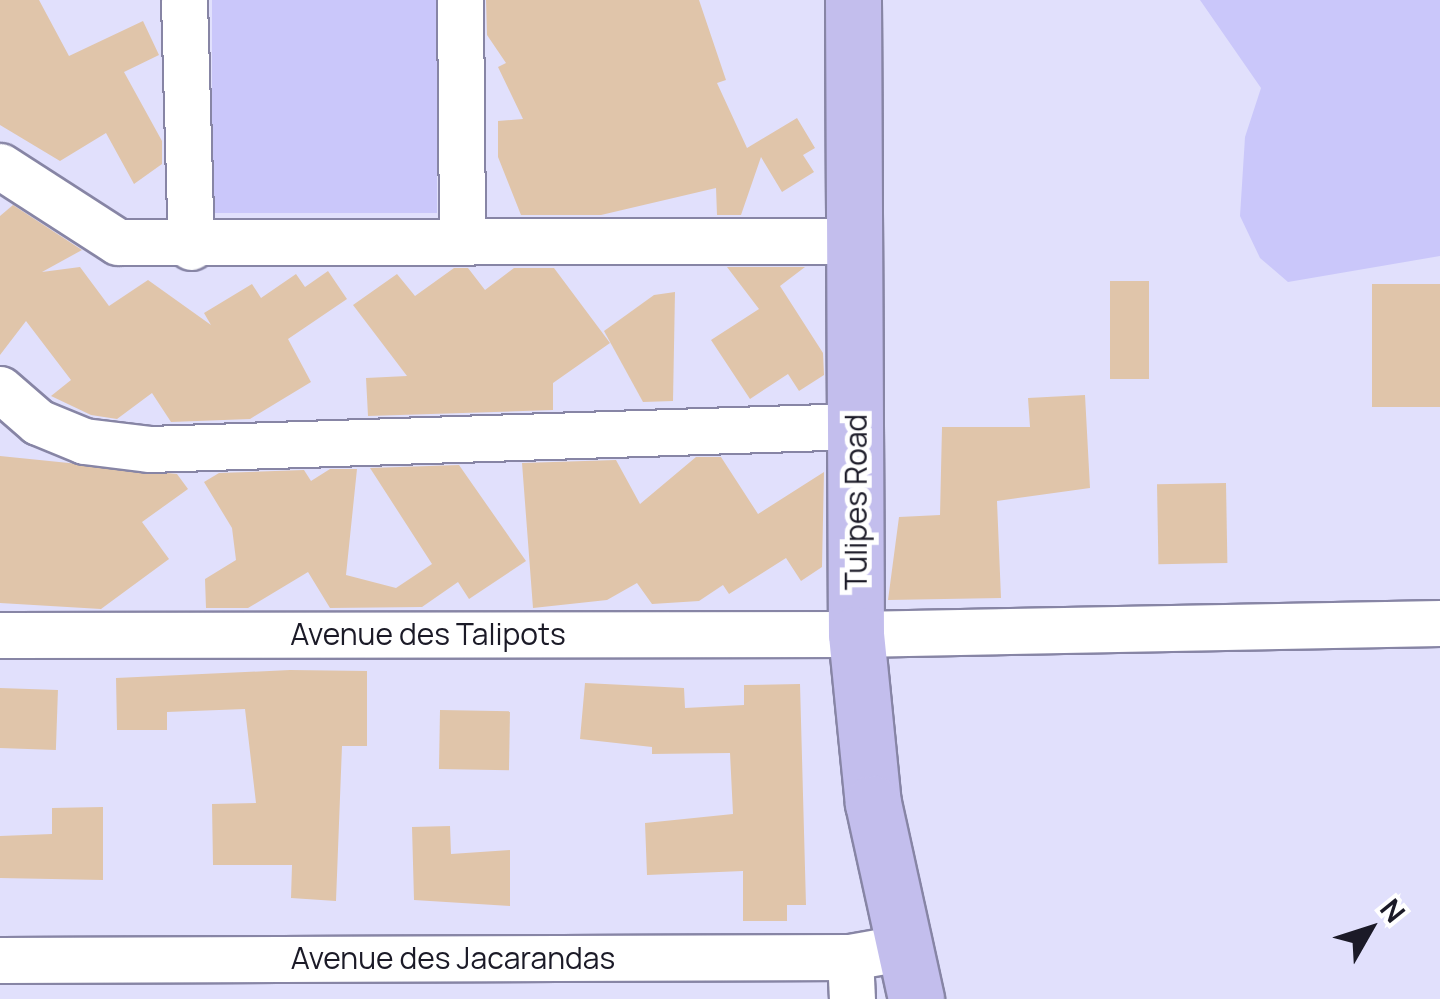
<!DOCTYPE html>
<style>
body{margin:0}
#map{position:relative;width:1440px;height:999px;overflow:hidden;background:#e1e0fc;font-family:Manrope,sans-serif}
div>[style]{position:absolute}
.green>*{inset:0;background:#cac7fa;transform-origin:0 0}
.building>*{inset:0;background:#e0c5aa;transform-origin:0 0}
.roads{filter:drop-shadow(2px 0 #8785a5) drop-shadow(-2px 0 #8785a5) drop-shadow(0 2px #8785a5) drop-shadow(0 -2px #8785a5)}
.minor>*{height:45px;margin:-22.5px;padding:0 22.5px;transform-origin:22.5px;border-radius:22.5px;background:#fff}
.major>*{height:55px;margin:-27.5px;padding:0 27.5px;transform-origin:27.5px;border-radius:27.5px;background:#c3beed}
span{translate:-50% -50%;white-space:nowrap;text-align:center;line-height:1.15;-webkit-text-stroke:10px #fff;paint-order:stroke}
.street-label{font-size:30px;color:#1b1a27}
.north{position:absolute;left:1320px;top:879px;width:100px;height:100px;-webkit-text-stroke:8px #fff;paint-order:stroke;rotate:51deg;font-size:28px;font-weight:700;line-height:40px;text-align:center;color:#1b1a27}
.north::after{content:'';display:block;margin:auto;width:35px;height:45px;background:#1b1a27;clip-path:polygon(50% 0,100% 100%,50% 72%,0 100%)}
</style>
<div id="map">
<div class="green">
<i style="left:212px;top:0;width:225px;height:213px"></i>
<i style="clip-path:polygon(1200px 0,1440px 0,1440px 256px,1288px 282px,1260px 258px,1240px 216px,1245px 137px,1261px 88px)"></i>
</div>
<div class="building">
<i style="clip-path:polygon(0 0,39px 0,69px 56px,143px 21px,159px 55px,124px 72px,162px 141px,162px 164px,134px 184px,106px 133px,60px 161px,0 125px)"></i>
<i style="clip-path:polygon(486px 0,699px 0,726px 80px,717px 83px,747px 148px,797px 118px,815px 148px,803px 155px,814px 172px,782px 192px,761px 157px,741px 215px,717px 215px,716px 188px,601px 215px,521px 215px,498px 157px,498px 121px,523px 119px,498px 67px,506px 63px,487px 35px)"></i>
<i style="clip-path:polygon(13px 205px,82px 250px,42px 272px,80px 267px,109px 306px,148px 280px,211px 325px,204px 313px,252px 284px,261px 298px,296px 274px,305px 287px,328px 271px,347px 299px,288px 339px,311px 382px,250px 419px,171px 422px,152px 393px,117px 419px,91px 415px,51px 396px,71px 380px,26px 321px,0 355px,0 216px)"></i>
<i style="clip-path:polygon(727px 267px,805px 267px,780px 286px,823px 353px,824px 375px,799px 391px,788px 374px,750px 399px,711px 340px,759px 309px)"></i>
<i style="clip-path:polygon(454px 268px,468px 268px,485px 290px,514px 268px,554px 268px,610px 343px,553px 383px,553px 410px,368px 416px,366px 378px,407px 376px,353px 305px,397px 274px,415px 296px)"></i>
<i style="left:1110px;top:281px;width:39px;height:98px"></i>
<i style="left:1440px;top:284px;width:123px;height:68px;rotate:90deg"></i>
<i style="clip-path:polygon(675px 292px,673px 401px,643px 402px,604px 331px,654px 295px)"></i>
<i style="clip-path:polygon(1085px 395px,1090px 488px,997px 501px,1001px 598px,888px 600px,899px 517px,940px 515px,942px 427px,1030px 427px,1028px 398px)"></i>
<i style="clip-path:polygon(0 456px,177px 474px,188px 489px,142px 522px,169px 559px,101px 609px,0 603px)"></i>
<i style="clip-path:polygon(696px 457px,721px 457px,758px 514px,824px 472px,822px 567px,801px 581px,786px 558px,729px 594px,723px 585px,699px 601px,652px 604px,637px 583px,607px 600px,533px 608px,522px 463px,616px 460px,640px 504px)"></i>
<i style="clip-path:polygon(459px 465px,526px 561px,469px 599px,458px 582px,422px 607px,330px 608px,308px 572px,248px 608px,206px 608px,205px 579px,236px 560px,232px 528px,204px 482px,219px 473px,304px 470px,311px 481px,330px 469px,357px 469px,346px 575px,396px 588px,432px 564px,370px 468px)"></i>
<i style="left:1226px;top:483px;width:80px;height:69px;rotate:89deg"></i>
<i style="clip-path:polygon(290px 670px,367px 671px,367px 746px,342px 746px,336px 901px,291px 898px,292px 865px,213px 865px,212px 804px,256px 803px,245px 709px,167px 712px,167px 730px,117px 730px,116px 678px)"></i>
<i style="clip-path:polygon(585px 683px,684px 688px,685px 708px,744px 705px,744px 685px,800px 684px,806px 905px,787px 905px,787px 921px,743px 921px,743px 871px,647px 875px,645px 823px,733px 814px,730px 753px,652px 754px,652px 747px,580px 739px)"></i>
<i style="left:0;top:688px;width:58px;height:60px;rotate:2deg"></i>
<i style="left:440px;top:710px;width:70px;height:59px;rotate:1deg"></i>
<i style="clip-path:polygon(103px 807px,103px 880px,0 878px,0 836px,52px 834px,52px 808px)"></i>
<i style="clip-path:polygon(450px 826px,451px 854px,510px 850px,510px 906px,414px 900px,412px 827px)"></i>
</div>
<div class="roads">
<div class="minor">
<i style="left:184px;top:0;width:247px;rotate:88.4deg"></i>
<i style="left:460px;top:0;width:241px;rotate:89.5deg"></i>
<i style="left:0;top:166px;width:140px;rotate:32.8deg"></i>
<i style="left:118px;top:242px;width:738px;rotate:-0.08deg"></i>
<i style="left:0;top:389px;width:50px;rotate:41deg"></i>
<i style="left:38px;top:422px;width:50px;rotate:22.4deg"></i>
<i style="left:84px;top:441px;width:65px;rotate:7deg"></i>
<i style="left:149px;top:449px;width:708px;rotate:-1.86deg"></i>
<i style="left:0;top:635px;width:856px;rotate:-0.07deg"></i>
<i style="left:856px;top:634px;width:584px;rotate:-1.08deg"></i>
<i style="left:850px;top:957px;width:42px;rotate:87.3deg"></i>
<i style="left:0;top:960px;width:850px;rotate:-0.2deg"></i>
<i style="left:850px;top:957px;width:57px;rotate:-10.1deg"></i>
</div>
<div class="major">
<i style="left:853px;top:0;width:634px;rotate:89.73deg"></i>
<i style="left:856px;top:634px;width:170px;rotate:84.3deg"></i>
<i style="left:873px;top:803px;width:201px;rotate:77.6deg"></i>
</div>
</div>
<div class="street-label">
<span style="left:856px;top:502px;rotate:-90deg">Tulipes Road</span>
<span style="left:428px;top:634px">Avenue des Talipots</span>
<span style="left:453px;top:958px">Avenue des Jacarandas</span>
</div>
<div class="north">N</div>
</div>
